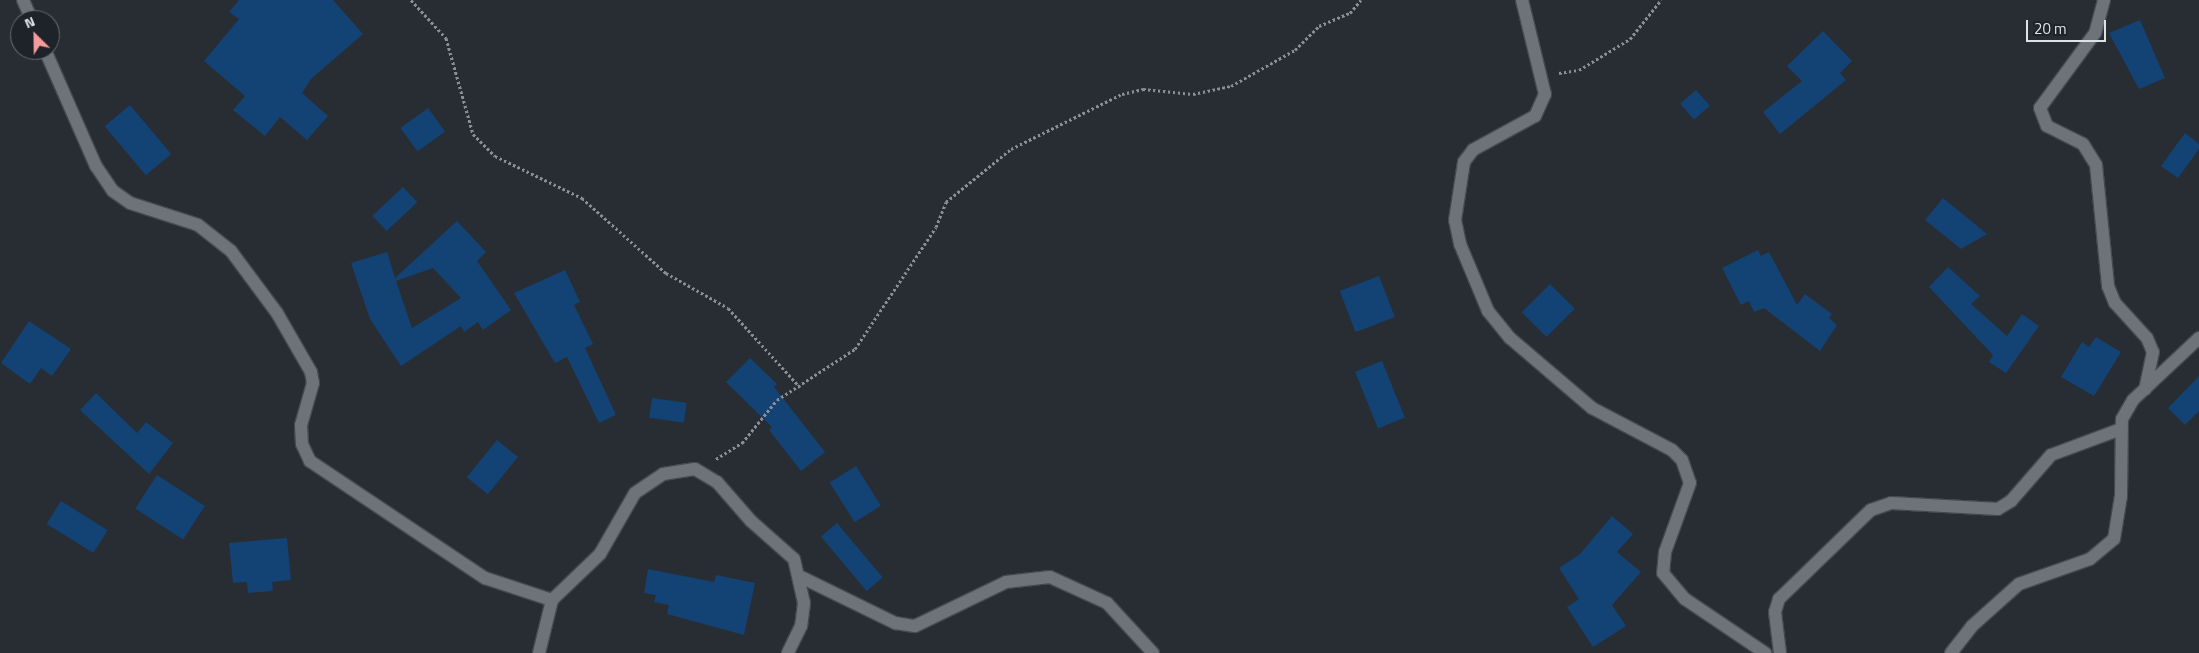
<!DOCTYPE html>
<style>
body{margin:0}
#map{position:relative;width:2199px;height:653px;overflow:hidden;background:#282d33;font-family:"Titillium Web",sans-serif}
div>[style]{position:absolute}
.building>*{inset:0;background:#134274;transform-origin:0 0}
.path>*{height:3px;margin-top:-1.5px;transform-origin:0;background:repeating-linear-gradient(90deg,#8b8f94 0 2.5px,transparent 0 5px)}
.roads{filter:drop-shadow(1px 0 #464a4f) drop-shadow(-1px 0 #464a4f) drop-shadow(0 1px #464a4f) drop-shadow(0 -1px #464a4f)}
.minor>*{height:12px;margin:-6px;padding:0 6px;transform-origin:6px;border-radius:6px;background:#6e737a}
span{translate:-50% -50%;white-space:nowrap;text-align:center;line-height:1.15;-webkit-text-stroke:5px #1e2329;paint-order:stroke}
.north{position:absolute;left:10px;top:10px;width:50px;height:50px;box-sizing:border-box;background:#1e2329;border:1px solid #6b6f75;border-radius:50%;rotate:337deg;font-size:14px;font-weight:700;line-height:20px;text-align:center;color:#dee2e6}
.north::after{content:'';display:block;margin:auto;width:18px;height:22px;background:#f59b9c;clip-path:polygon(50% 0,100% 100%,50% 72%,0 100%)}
.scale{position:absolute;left:2026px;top:20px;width:80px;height:22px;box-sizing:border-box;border:2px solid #dee2e6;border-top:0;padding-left:6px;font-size:15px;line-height:18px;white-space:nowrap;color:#dee2e6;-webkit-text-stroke:4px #1e2329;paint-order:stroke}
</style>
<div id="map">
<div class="building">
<i style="clip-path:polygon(239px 0,333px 0,363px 34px,311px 79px,302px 93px,328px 116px,307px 140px,280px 117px,265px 136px,233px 110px,245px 96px,204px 61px,239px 19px,229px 12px)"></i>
<i style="clip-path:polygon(2140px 20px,2165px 78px,2139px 89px,2109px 33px)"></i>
<i style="clip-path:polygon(1823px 31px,1852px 61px,1840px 73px,1846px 80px,1780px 134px,1763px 112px,1802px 81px,1787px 66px)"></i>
<i style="left:1696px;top:90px;width:21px;height:21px;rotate:49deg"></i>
<i style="left:130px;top:105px;width:64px;height:33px;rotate:50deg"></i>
<i style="left:428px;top:108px;width:29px;height:34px;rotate:54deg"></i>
<i style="clip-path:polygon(2185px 133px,2199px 144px,2199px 149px,2178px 178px,2161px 166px)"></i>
<i style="left:403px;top:187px;width:21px;height:42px;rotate:47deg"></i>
<i style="clip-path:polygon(1943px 198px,1987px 234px,1961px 249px,1925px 220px)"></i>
<i style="clip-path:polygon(evenodd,457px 221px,486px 252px,477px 261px,511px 310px,483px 330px,478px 322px,464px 332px,461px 326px,401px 366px,370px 319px,351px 263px,387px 252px,395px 278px,457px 221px,433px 268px,461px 298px,412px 328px,396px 281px,433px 268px)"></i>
<i style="clip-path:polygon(1758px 250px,1761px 256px,1769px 252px,1797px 305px,1805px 294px,1832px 314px,1829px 318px,1837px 325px,1820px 351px,1764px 308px,1754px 312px,1749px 301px,1741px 305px,1722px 268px)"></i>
<i style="clip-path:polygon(1948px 267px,1980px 296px,1971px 304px,2007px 336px,2022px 314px,2039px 326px,2006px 373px,1989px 362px,1993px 355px,1929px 287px)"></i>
<i style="clip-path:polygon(565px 270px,580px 302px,574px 305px,593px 344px,585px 348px,616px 415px,599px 423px,567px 357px,555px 363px,514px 293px)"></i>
<i style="left:1379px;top:276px;width:44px;height:42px;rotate:69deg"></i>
<i style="left:1550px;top:284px;width:35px;height:40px;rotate:45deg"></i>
<i style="clip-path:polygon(29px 321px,71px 349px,52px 376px,41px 368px,30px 384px,1px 363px)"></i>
<i style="clip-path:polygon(2096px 337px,2121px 352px,2094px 396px,2061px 377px,2082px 342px,2089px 347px)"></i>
<i style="clip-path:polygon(750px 358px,777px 384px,774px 387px,825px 452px,801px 471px,769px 430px,772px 427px,726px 382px)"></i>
<i style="left:1382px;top:361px;width:61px;height:29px;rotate:68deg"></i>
<i style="clip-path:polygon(2199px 376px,2199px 411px,2185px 425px,2168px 408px)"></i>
<i style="clip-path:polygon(96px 393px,137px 433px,146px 422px,173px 443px,149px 474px,80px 410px)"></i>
<i style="left:652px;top:398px;width:35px;height:20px;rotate:8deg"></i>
<i style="left:497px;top:440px;width:27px;height:48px;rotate:39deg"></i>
<i style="left:856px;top:466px;width:47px;height:31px;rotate:58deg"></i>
<i style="left:157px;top:475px;width:57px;height:40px;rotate:33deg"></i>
<i style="left:61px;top:501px;width:55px;height:27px;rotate:32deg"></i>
<i style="clip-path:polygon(1612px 516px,1633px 534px,1617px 552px,1641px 572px,1612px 605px,1626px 626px,1593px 647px,1567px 607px,1579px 599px,1559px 568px,1580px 554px)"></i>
<i style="left:837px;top:523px;width:71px;height:21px;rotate:50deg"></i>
<i style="clip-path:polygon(287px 538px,291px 580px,272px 582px,273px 591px,248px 593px,247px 582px,233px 583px,229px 543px)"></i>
<i style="clip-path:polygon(648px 569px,714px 582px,716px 575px,755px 583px,744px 635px,667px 614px,669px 605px,654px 602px,656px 595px,644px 593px)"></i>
</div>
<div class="path">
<i style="left:411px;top:0;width:52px;rotate:47.4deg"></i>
<i style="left:446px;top:38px;width:100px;rotate:74.3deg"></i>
<i style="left:473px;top:134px;width:31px;rotate:45deg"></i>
<i style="left:495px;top:156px;width:97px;rotate:25.8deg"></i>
<i style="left:582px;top:198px;width:113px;rotate:41.8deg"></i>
<i style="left:666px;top:273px;width:71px;rotate:29.4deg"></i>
<i style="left:728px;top:308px;width:107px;rotate:47.7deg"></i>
<i style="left:1559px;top:73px;width:20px;rotate:-9deg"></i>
<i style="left:1579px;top:70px;width:60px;rotate:-31.3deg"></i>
<i style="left:1630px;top:39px;width:50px;rotate:-51.5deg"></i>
<i style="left:716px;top:459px;width:31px;rotate:-32deg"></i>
<i style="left:742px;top:443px;width:55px;rotate:-50.9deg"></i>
<i style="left:777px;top:400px;width:93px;rotate:-33.2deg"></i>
<i style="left:855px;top:349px;width:146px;rotate:-56.4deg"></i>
<i style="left:936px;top:227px;width:27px;rotate:-68deg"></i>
<i style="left:946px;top:202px;width:84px;rotate:-39.2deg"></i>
<i style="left:1011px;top:149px;width:124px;rotate:-26.4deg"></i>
<i style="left:1122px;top:94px;width:22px;rotate:-13deg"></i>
<i style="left:1143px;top:89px;width:50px;rotate:5.7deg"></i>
<i style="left:1193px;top:94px;width:39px;rotate:-12deg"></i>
<i style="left:1231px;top:86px;width:73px;rotate:-29.4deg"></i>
<i style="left:1295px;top:50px;width:34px;rotate:-45deg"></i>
<i style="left:1319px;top:26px;width:34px;rotate:-23deg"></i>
<i style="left:1350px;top:13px;width:17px;rotate:-50deg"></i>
</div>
<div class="roads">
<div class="minor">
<i style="left:23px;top:0;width:22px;rotate:66deg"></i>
<i style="left:1522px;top:0;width:97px;rotate:76.3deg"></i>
<i style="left:1545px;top:94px;width:24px;rotate:114deg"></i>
<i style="left:1535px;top:116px;width:71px;rotate:151.3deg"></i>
<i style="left:1473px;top:150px;width:15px;rotate:127deg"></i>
<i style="left:1464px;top:162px;width:59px;rotate:98.8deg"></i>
<i style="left:1455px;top:220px;width:25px;rotate:78deg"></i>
<i style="left:1460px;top:244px;width:73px;rotate:67.3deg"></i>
<i style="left:1488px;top:311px;width:35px;rotate:51deg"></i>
<i style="left:1510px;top:338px;width:108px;rotate:40.5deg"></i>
<i style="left:1592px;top:408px;width:90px;rotate:27.7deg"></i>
<i style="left:1672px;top:450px;width:14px;rotate:45deg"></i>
<i style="left:1682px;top:460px;width:24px;rotate:71deg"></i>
<i style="left:1690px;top:483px;width:73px;rotate:109.9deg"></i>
<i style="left:1665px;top:552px;width:21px;rotate:95deg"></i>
<i style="left:1663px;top:573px;width:34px;rotate:50deg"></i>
<i style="left:1685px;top:599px;width:97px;rotate:34deg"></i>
<i style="left:2104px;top:0;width:34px;rotate:105deg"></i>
<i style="left:2095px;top:33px;width:93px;rotate:126.3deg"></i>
<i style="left:2040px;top:108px;width:19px;rotate:69deg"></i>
<i style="left:2047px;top:126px;width:40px;rotate:26.6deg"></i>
<i style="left:2083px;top:144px;width:25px;rotate:58deg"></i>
<i style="left:2096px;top:165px;width:122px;rotate:84.3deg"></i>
<i style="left:2108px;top:286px;width:18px;rotate:68deg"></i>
<i style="left:2115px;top:303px;width:47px;rotate:47.6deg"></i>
<i style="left:2147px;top:338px;width:15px;rotate:67deg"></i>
<i style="left:2153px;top:352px;width:38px;rotate:102deg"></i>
<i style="left:45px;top:50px;width:127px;rotate:66.3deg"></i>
<i style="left:96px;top:166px;width:30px;rotate:56deg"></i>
<i style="left:113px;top:191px;width:21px;rotate:35deg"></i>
<i style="left:130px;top:203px;width:71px;rotate:17.9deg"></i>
<i style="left:198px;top:225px;width:42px;rotate:38.2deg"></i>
<i style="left:231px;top:251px;width:77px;rotate:53.4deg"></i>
<i style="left:277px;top:313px;width:68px;rotate:60deg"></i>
<i style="left:311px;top:372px;width:11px;rotate:80deg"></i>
<i style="left:313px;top:383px;width:44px;rotate:105.9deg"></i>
<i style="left:301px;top:425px;width:19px;rotate:87deg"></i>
<i style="left:302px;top:444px;width:19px;rotate:65deg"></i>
<i style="left:310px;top:461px;width:211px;rotate:33.8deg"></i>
<i style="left:485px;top:578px;width:71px;rotate:18.2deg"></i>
<i style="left:801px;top:577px;width:105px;rotate:26.1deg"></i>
<i style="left:895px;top:623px;width:20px;rotate:9deg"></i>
<i style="left:915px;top:626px;width:101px;rotate:-25.8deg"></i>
<i style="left:1006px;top:582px;width:44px;rotate:-6.5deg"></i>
<i style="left:1050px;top:577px;width:63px;rotate:24.5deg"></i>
<i style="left:1107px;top:603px;width:68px;rotate:47.4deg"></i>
<i style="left:539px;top:653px;width:55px;rotate:-76.2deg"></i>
<i style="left:552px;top:600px;width:66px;rotate:-43.8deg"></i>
<i style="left:600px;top:554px;width:70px;rotate:-60.2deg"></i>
<i style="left:635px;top:493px;width:34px;rotate:-34deg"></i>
<i style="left:663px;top:474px;width:32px;rotate:-9deg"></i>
<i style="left:695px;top:469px;width:26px;rotate:31deg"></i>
<i style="left:717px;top:482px;width:52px;rotate:48.9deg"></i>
<i style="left:751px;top:521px;width:57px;rotate:41.5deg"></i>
<i style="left:794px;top:559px;width:45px;rotate:77.2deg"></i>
<i style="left:804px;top:603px;width:23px;rotate:97deg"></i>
<i style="left:801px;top:626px;width:30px;rotate:116deg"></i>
<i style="left:1780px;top:653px;width:41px;rotate:-97deg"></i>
<i style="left:1775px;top:612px;width:14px;rotate:-73deg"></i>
<i style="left:1779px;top:599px;width:128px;rotate:-44.1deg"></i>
<i style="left:1871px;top:510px;width:21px;rotate:-19deg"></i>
<i style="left:1891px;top:503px;width:107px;rotate:3.2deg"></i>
<i style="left:1998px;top:509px;width:15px;rotate:-32deg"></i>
<i style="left:2011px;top:501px;width:61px;rotate:-49deg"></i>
<i style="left:2051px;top:455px;width:75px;rotate:-20.4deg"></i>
<i style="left:1951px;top:653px;width:34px;rotate:-52deg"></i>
<i style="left:1972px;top:626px;width:63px;rotate:-41.8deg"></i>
<i style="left:2019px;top:584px;width:75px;rotate:-19.4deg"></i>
<i style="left:2090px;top:559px;width:31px;rotate:-40deg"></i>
<i style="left:2114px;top:539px;width:44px;rotate:-80.8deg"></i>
<i style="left:2121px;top:496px;width:77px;rotate:-89.3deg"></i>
<i style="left:2122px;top:419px;width:22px;rotate:-60deg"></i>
<i style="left:2133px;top:400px;width:91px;rotate:-43.2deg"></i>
</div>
</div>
<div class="north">N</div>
<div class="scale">20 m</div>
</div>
